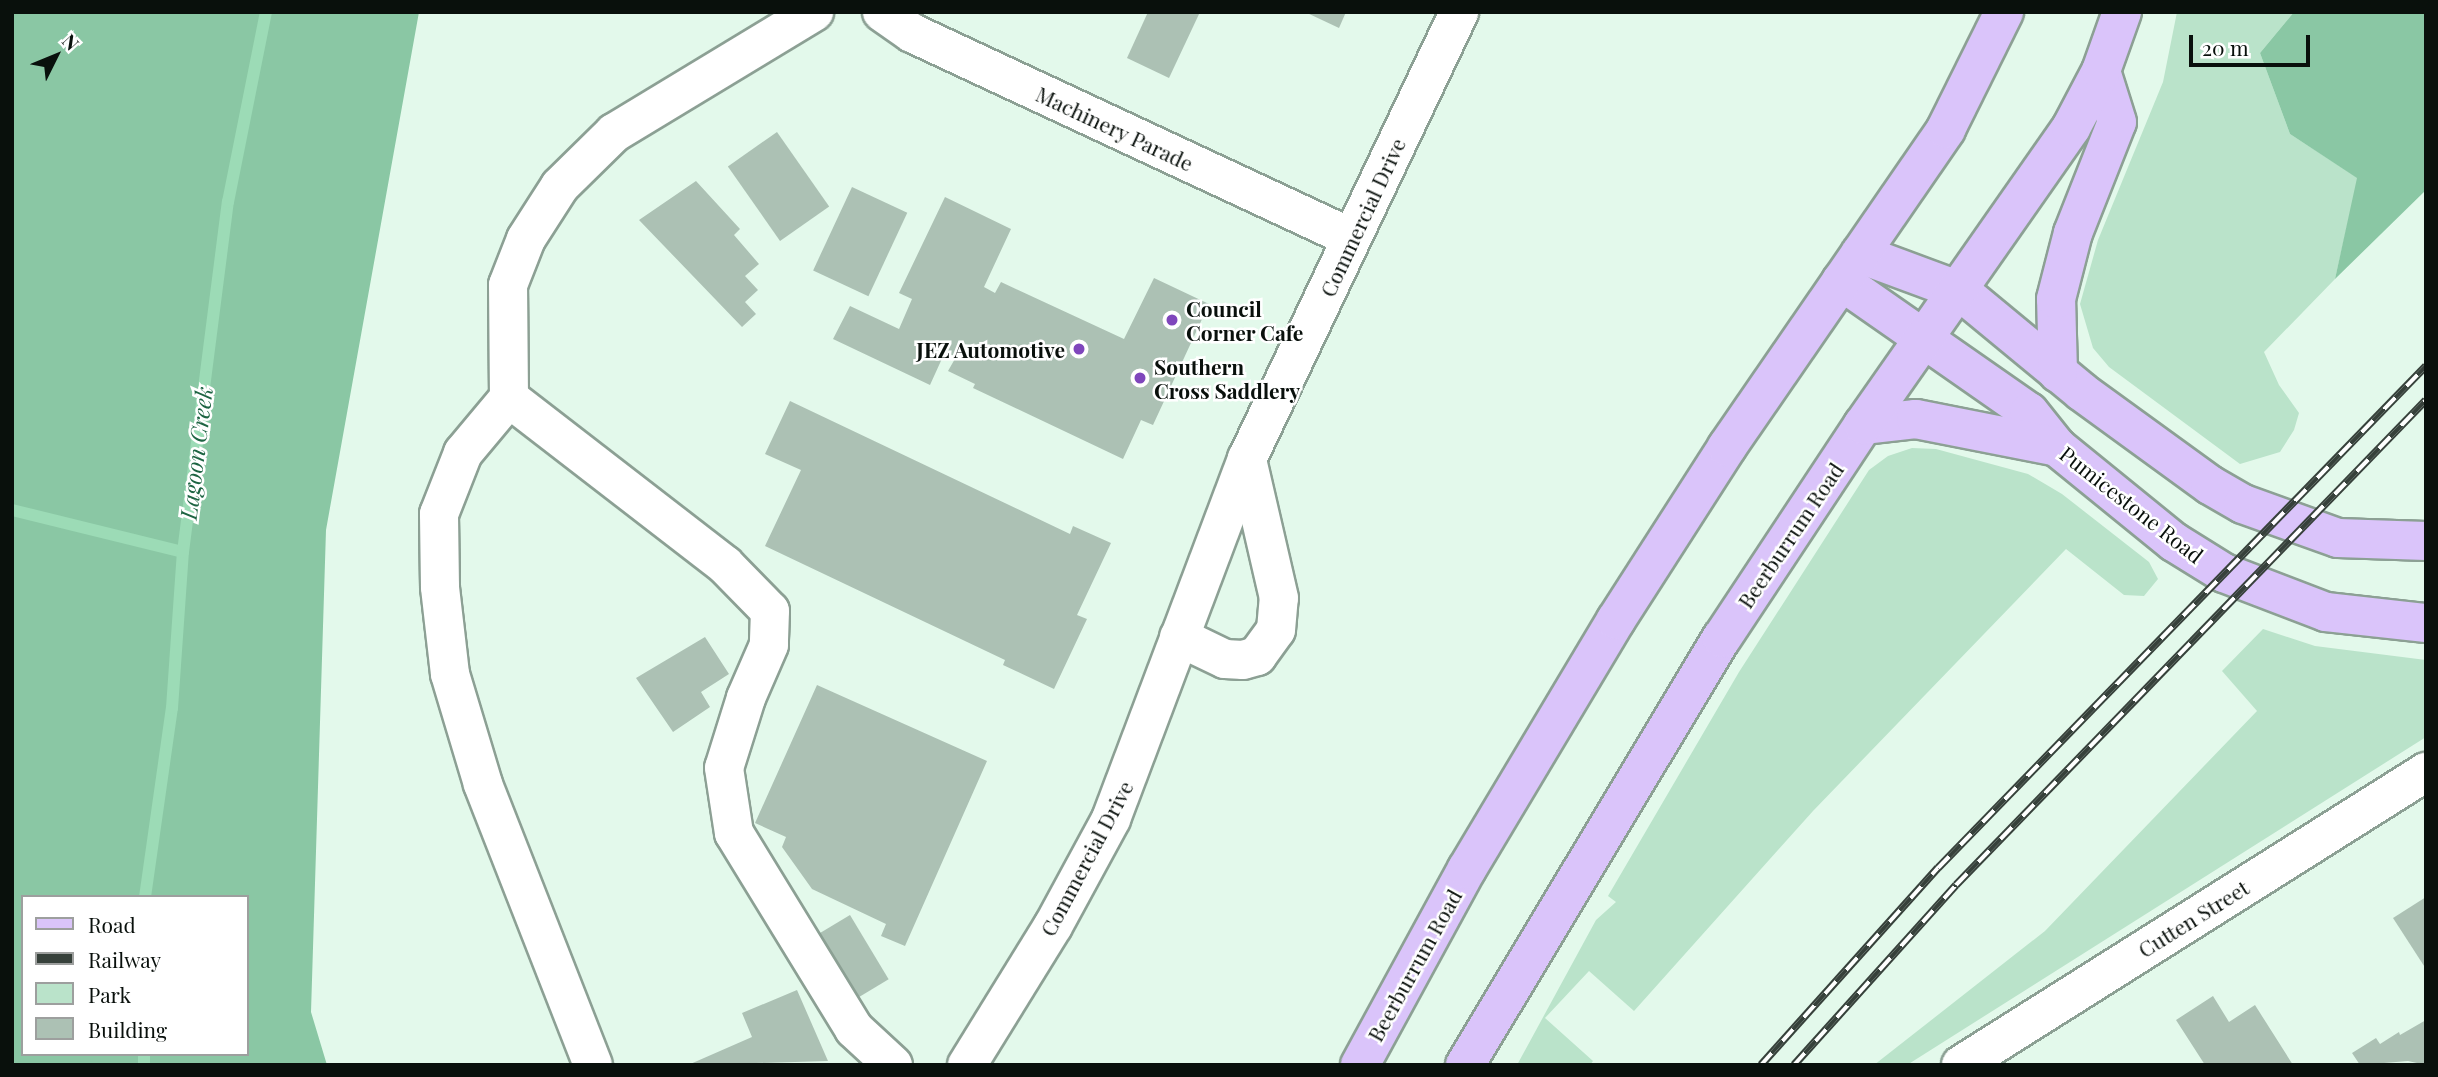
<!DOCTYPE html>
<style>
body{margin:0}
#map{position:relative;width:2438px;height:1077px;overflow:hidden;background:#e3f9eb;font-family:"Playfair Display",serif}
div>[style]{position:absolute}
.green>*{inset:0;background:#bae3ca}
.forest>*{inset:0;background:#8ac7a4}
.stream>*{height:12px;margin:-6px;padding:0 6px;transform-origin:6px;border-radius:6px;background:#9cdbb6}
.building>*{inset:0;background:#acc1b4;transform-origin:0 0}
.roads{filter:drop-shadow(2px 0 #8ca094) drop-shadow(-2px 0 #8ca094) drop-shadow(0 2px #8ca094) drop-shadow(0 -2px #8ca094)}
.minor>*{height:38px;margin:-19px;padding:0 19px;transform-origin:19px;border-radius:19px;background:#fff}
.major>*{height:38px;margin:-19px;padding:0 19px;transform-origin:19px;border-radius:19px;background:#dac4fa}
.rail>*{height:8px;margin-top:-4px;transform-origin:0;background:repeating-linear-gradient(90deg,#fff 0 16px,#37413b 0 32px);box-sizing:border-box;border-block:2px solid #37413b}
.dots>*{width:19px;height:19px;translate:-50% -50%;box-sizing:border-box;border:4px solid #fff;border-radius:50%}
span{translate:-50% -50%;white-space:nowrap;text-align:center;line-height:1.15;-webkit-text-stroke:5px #fff;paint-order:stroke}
.street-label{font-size:21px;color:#09100c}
.poi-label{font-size:21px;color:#09100c;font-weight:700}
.left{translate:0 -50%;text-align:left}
.right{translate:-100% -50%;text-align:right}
.water-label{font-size:23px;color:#1d6442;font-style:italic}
.frame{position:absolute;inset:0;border:14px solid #09100c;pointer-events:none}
.legend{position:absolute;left:21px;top:895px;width:228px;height:161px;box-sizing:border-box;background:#fff;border:2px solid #9d9f9e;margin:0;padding:9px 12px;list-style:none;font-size:21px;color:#09100c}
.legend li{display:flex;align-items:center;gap:14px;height:35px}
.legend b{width:35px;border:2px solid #9d9f9e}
.north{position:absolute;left:21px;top:21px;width:70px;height:70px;-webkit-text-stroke:5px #fff;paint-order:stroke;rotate:47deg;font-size:19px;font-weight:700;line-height:28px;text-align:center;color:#09100c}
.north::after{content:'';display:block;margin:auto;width:24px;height:32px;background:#09100c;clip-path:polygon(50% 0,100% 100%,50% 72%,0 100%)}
.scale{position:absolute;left:2189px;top:35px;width:121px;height:32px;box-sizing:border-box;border:4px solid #09100c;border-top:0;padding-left:9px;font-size:21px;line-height:24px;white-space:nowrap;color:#09100c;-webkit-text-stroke:5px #fff;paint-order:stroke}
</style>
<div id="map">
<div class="green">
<i style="clip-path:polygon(2177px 12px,2294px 12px,2260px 53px,2290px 134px,2358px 178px,2335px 279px,2264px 352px,2279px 385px,2299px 413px,2294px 430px,2280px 452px,2240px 464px,2109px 367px,2093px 348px,2080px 304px,2098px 240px,2163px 82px)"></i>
<i style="clip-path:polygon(1912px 448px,1936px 449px,2028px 474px,2062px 494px,2149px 562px,2158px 579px,2144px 596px,2124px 595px,2066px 549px,1813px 811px,1634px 1011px,1589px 971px,1545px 1018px,1593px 1061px,1590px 1065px,1517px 1065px,1596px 920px,1616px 902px,1608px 896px,1739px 672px,1869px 470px,1888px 456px)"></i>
<i style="clip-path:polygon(2263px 629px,2315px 646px,2426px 660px,2426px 737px,1907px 1065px,1874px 1065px,2045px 931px,2257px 711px,2222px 671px)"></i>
</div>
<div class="forest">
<i style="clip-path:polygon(evenodd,12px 12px,419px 12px,326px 530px,311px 1012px,327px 1065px,12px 1065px,12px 12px,23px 897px,247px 897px,247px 1054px,23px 1054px,23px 897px)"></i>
<i style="clip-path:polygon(2294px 12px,2426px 12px,2426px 190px,2335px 279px,2357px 178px,2290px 134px,2260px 53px)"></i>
</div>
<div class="stream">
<i style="left:12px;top:510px;width:176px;rotate:13.8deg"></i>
<i style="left:145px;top:897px;width:191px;rotate:-81.9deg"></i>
<i style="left:172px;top:708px;width:156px;rotate:-86deg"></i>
<i style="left:183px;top:552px;width:353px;rotate:-82.7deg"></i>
<i style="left:228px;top:202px;width:194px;rotate:-78.7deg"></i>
<i style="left:144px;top:1065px;width:11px;rotate:-90deg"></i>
</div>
<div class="building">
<i style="clip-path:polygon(1148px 12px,1200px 12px,1169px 78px,1127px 58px)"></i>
<i style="clip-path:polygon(1305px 12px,1346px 12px,1339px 28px)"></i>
<i style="left:777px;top:132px;width:91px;height:60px;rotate:55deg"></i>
<i style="clip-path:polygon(696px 181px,740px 229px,734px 235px,759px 264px,745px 276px,758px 290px,745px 302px,756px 314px,742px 327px,639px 220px)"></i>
<i style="left:852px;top:187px;width:61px;height:92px;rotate:25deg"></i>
<i style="clip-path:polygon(945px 197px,1011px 229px,984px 287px,995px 293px,1001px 282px,1124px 339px,1154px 278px,1209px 304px,1153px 425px,1141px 420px,1123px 459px,973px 388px,975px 384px,948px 371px,956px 357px,945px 352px,930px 385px,833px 339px,850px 306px,899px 329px,912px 299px,899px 293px)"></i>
<i style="clip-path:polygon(790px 401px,1070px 534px,1073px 526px,1111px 543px,1077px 615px,1087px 619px,1054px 689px,1003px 665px,1005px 660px,765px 546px,801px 470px,765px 454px)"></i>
<i style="clip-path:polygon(705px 637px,729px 674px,701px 692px,710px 707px,673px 732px,636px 678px)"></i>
<i style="clip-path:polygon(817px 685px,987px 761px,905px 946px,881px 936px,886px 924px,812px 889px,782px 847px,786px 837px,755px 823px)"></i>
<i style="clip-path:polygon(2426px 897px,2426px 969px,2393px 918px)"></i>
<i style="left:850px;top:915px;width:75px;height:49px;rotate:59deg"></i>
<i style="clip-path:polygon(797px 990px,828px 1061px,688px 1065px,752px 1037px,742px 1013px)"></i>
<i style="clip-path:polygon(2213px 996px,2229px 1022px,2255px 1005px,2293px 1065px,2205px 1065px,2176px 1020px)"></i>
<i style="clip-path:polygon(2426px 1020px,2426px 1065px,2408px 1061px,2360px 1065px,2352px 1053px,2376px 1038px,2380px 1044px,2399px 1032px,2400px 1035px)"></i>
</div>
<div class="roads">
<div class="minor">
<i style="left:882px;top:12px;width:37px;rotate:35deg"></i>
<i style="left:912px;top:33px;width:485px;rotate:25deg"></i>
<i style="left:509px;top:398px;width:273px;rotate:37.7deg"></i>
<i style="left:725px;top:565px;width:64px;rotate:45.6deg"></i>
<i style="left:770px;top:611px;width:34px;rotate:92deg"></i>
<i style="left:769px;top:645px;width:58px;rotate:113.5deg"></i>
<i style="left:746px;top:698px;width:73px;rotate:107.4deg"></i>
<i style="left:724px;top:768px;width:66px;rotate:81.3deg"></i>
<i style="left:734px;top:833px;width:230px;rotate:58.5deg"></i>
<i style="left:854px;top:1029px;width:53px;rotate:42.7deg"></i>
<i style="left:1179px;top:637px;width:51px;rotate:25.6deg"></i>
<i style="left:1225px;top:659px;width:18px;rotate:3deg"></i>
<i style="left:1243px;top:660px;width:15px;rotate:-16deg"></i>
<i style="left:1257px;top:656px;width:32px;rotate:-54deg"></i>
<i style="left:1276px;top:630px;width:32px;rotate:-85deg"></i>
<i style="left:1279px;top:598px;width:143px;rotate:-103deg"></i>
<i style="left:593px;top:1065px;width:302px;rotate:-111.4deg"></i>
<i style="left:483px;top:784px;width:115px;rotate:-106.7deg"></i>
<i style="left:450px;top:674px;width:88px;rotate:-96.6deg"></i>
<i style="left:440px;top:587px;width:73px;rotate:-90.8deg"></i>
<i style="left:439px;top:514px;width:66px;rotate:-68.5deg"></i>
<i style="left:463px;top:453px;width:72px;rotate:-50.1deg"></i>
<i style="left:509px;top:398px;width:113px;rotate:-90.5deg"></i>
<i style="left:508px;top:285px;width:49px;rotate:-68.6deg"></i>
<i style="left:526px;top:239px;width:63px;rotate:-57.3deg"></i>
<i style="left:560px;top:186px;width:76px;rotate:-44.5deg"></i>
<i style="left:614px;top:133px;width:234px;rotate:-31.2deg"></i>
<i style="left:967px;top:1065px;width:163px;rotate:-58.3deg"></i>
<i style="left:1053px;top:926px;width:122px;rotate:-61.5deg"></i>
<i style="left:1111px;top:819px;width:385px;rotate:-69.3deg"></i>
<i style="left:1247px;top:459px;width:495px;rotate:-64.6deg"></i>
<i style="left:1961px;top:1065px;width:550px;rotate:-32.22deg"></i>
</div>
<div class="major">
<i style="left:1860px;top:254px;width:107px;rotate:20.3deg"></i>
<i style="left:1960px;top:291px;width:158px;rotate:39.6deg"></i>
<i style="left:2082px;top:392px;width:158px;rotate:36deg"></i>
<i style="left:2210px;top:485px;width:38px;rotate:30deg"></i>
<i style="left:2243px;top:504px;width:101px;rotate:19.7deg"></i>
<i style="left:2338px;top:538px;width:88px;rotate:2deg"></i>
<i style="left:1841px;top:281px;width:229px;rotate:34.9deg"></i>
<i style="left:2029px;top:412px;width:45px;rotate:51.3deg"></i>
<i style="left:2057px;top:447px;width:151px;rotate:39.1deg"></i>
<i style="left:2174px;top:542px;width:59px;rotate:31.8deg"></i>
<i style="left:2224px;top:573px;width:109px;rotate:20.9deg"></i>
<i style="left:2326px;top:612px;width:101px;rotate:6.3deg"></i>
<i style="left:2058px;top:373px;width:74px;rotate:-91.5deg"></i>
<i style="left:2056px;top:299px;width:68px;rotate:-75.6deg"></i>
<i style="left:2073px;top:233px;width:119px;rotate:-68.4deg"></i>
<i style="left:2117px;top:122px;width:53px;rotate:-107.4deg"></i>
<i style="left:1863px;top:425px;width:53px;rotate:-6.5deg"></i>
<i style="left:1916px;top:419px;width:144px;rotate:11.2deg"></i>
<i style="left:1360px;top:1065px;width:223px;rotate:-61.4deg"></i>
<i style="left:1467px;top:869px;width:290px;rotate:-59.1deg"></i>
<i style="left:1616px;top:620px;width:206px;rotate:-57.3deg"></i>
<i style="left:1727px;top:447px;width:386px;rotate:-55.4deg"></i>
<i style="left:1946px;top:129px;width:131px;rotate:-63.6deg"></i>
<i style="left:1465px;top:1065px;width:498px;rotate:-59deg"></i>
<i style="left:1722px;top:638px;width:255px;rotate:-56.5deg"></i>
<i style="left:1863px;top:425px;width:363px;rotate:-55deg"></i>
<i style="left:2071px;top:128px;width:64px;rotate:-62.2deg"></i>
<i style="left:2101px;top:71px;width:63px;rotate:-70.4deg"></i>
</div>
</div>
<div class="rail">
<i style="left:1761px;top:1065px;width:265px;rotate:-48.1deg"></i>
<i style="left:1938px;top:868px;width:700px;rotate:-45.81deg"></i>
<i style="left:1794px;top:1065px;width:242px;rotate:-48deg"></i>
<i style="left:1956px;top:885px;width:675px;rotate:-45.9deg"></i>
</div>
<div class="dots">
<i style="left:1172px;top:320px;background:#7f46bc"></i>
<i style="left:1079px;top:349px;background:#7f46bc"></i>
<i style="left:1140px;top:378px;background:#7f46bc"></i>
</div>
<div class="street-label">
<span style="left:1115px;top:128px;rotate:25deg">Machinery Parade</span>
<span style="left:1362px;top:217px;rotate:-65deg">Commercial Drive</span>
<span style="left:2132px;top:504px;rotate:38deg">Pumicestone Road</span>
<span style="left:1790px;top:535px;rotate:-56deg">Beerburrum Road</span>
<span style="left:1086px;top:858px;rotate:-62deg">Commercial Drive</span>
<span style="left:2193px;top:918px;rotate:-32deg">Cutten Street</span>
<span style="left:1414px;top:965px;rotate:-61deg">Beerburrum Road</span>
</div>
<div class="poi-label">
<span class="left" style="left:1186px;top:320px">Council<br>Corner Cafe</span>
<span class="right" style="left:1065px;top:349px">JEZ Automotive</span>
<span class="left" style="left:1154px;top:378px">Southern<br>Cross Saddlery</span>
</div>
<div class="water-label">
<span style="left:196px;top:453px;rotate:-83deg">Lagoon Creek</span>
</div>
<div class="frame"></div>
<ul class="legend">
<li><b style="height:9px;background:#dac4fa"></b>Road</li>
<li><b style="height:9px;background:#37413b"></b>Railway</li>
<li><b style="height:19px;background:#bae3ca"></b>Park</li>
<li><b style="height:19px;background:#acc1b4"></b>Building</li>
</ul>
<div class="north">N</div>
<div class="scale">20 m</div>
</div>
